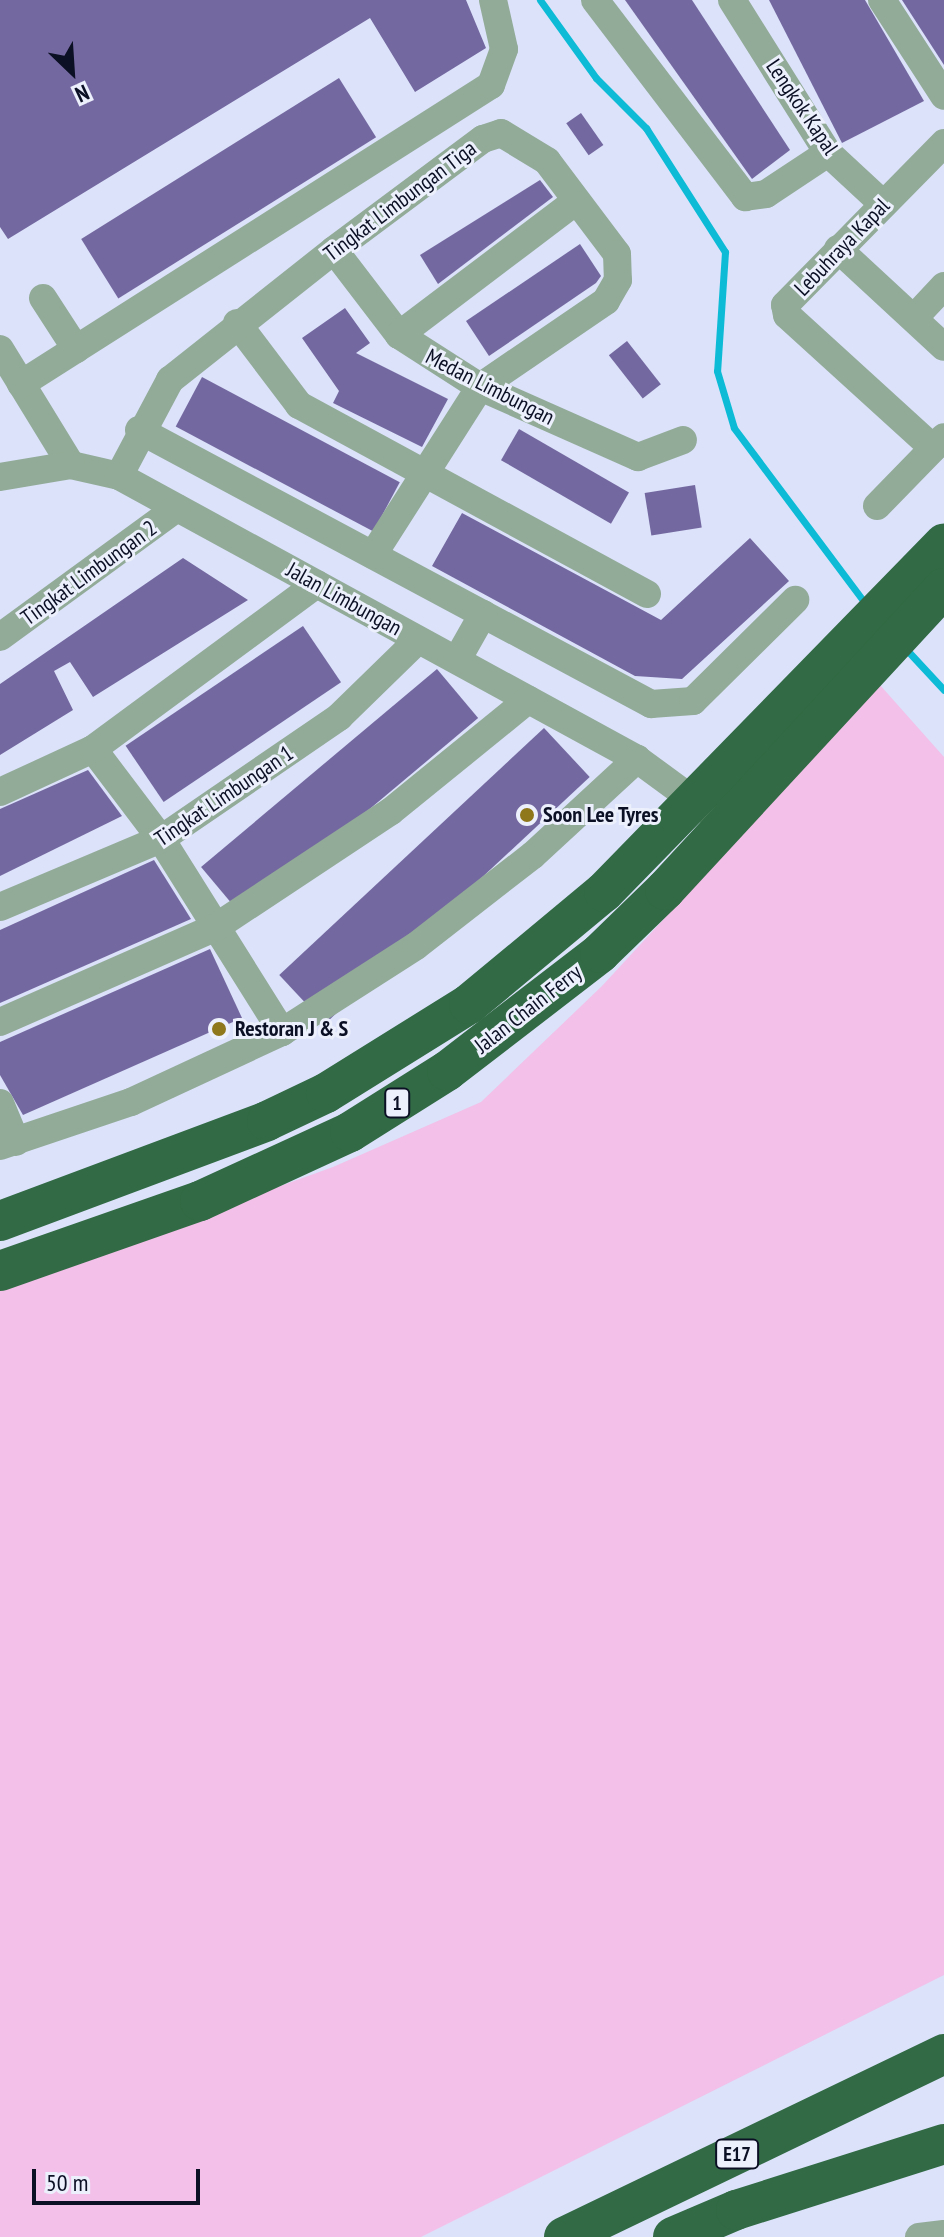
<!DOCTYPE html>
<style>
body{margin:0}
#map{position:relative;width:944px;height:2237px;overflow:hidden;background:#dbe2fa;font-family:"PT Sans Narrow",sans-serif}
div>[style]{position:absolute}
.green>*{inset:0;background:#f2c0e8}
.stream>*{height:7px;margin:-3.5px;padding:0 3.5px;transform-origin:3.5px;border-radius:3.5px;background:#0dbbd6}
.building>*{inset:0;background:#7468a0;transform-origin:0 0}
.minor>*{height:28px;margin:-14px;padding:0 14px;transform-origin:14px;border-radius:14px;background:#92ab98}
.highway>*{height:40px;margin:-20px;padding:0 20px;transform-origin:20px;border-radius:20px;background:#316a44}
.dots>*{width:22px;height:22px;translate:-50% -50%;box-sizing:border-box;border:4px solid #eceffc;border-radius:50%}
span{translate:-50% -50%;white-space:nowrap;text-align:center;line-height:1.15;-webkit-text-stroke:6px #eceffc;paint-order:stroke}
.shield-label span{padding:2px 6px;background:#eceffc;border:2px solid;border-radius:6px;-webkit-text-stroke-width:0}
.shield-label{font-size:20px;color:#0c1025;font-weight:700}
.street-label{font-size:22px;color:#0c1025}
.poi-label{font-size:22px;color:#0c1025;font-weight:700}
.left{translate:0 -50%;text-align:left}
.north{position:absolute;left:32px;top:32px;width:80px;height:80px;-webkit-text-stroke:6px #eceffc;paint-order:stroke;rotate:155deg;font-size:22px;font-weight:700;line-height:32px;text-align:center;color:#0c1025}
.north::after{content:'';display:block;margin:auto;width:28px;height:36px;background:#0c1025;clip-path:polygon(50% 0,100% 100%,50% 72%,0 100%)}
.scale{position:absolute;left:32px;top:2169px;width:168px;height:36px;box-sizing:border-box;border:4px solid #0c1025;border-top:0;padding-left:10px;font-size:24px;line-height:28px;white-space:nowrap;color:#0c1025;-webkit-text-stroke:6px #eceffc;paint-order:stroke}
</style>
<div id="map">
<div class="green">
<i style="clip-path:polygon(880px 685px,944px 757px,944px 1975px,421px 2237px,0 2237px,0 1287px,333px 1167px,481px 1102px,602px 986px)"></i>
</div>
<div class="stream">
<i style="left:540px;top:0;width:96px;rotate:54.3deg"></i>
<i style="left:596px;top:78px;width:71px;rotate:45deg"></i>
<i style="left:646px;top:128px;width:147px;rotate:57.5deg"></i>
<i style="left:725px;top:252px;width:119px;rotate:93.8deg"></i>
<i style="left:717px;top:371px;width:59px;rotate:73.4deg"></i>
<i style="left:734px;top:428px;width:222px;rotate:53.2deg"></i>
<i style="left:905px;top:648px;width:57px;rotate:47.1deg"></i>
</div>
<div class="building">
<i style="clip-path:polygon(0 0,466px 0,486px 48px,415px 92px,370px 18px,8px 239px,0 227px)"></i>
<i style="clip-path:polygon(625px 0,692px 0,790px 150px,752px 179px)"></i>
<i style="clip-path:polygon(769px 0,865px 0,924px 101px,842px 143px)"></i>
<i style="clip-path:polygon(902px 0,944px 0,944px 65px)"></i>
<i style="left:339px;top:78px;width:70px;height:304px;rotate:58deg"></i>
<i style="left:581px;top:113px;width:39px;height:18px;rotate:55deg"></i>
<i style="clip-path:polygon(540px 180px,553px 197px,438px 284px,420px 255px)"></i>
<i style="clip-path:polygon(580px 244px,601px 276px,596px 283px,489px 356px,466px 321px)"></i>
<i style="clip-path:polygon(345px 308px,370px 343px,356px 353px,448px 399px,422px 447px,333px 403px,339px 391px,302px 338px)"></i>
<i style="left:627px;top:341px;width:55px;height:23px;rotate:52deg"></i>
<i style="left:202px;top:377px;width:224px;height:56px;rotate:28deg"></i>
<i style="left:519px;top:429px;width:127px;height:36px;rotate:30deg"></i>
<i style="left:695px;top:485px;width:43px;height:51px;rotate:81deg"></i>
<i style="clip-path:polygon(462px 513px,661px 620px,750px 538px,789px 581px,682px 679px,635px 676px,432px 566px)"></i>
<i style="clip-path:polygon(183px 558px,248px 600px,93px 697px,70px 662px,54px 671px,73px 710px,0 755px,0 684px)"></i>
<i style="left:303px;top:626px;width:68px;height:214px;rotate:56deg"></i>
<i style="left:437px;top:669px;width:64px;height:308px;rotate:50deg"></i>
<i style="left:544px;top:728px;width:67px;height:362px;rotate:47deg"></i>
<i style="clip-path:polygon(88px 770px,122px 816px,0 876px,0 809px)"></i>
<i style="clip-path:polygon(154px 860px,191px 919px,0 1003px,0 930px)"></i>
<i style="clip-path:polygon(210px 949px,242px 1018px,23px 1115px,0 1075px,0 1042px)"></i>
</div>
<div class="minor">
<i style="left:595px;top:0;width:248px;rotate:52.7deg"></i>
<i style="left:745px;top:197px;width:21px;rotate:-8deg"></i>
<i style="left:766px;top:194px;width:74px;rotate:-33.5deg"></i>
<i style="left:732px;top:0;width:181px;rotate:57.9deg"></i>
<i style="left:828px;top:153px;width:75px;rotate:42.8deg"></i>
<i style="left:882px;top:0;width:114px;rotate:57.1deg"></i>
<i style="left:838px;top:249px;width:144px;rotate:42.8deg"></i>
<i style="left:334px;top:250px;width:107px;rotate:52.6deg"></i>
<i style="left:399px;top:335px;width:96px;rotate:32.7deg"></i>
<i style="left:480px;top:387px;width:173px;rotate:23.9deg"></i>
<i style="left:638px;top:457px;width:48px;rotate:-20.7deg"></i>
<i style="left:43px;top:298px;width:61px;rotate:57.1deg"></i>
<i style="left:914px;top:318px;width:44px;rotate:-46.8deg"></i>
<i style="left:237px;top:323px;width:103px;rotate:52.9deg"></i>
<i style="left:299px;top:405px;width:396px;rotate:28.5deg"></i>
<i style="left:399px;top:335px;width:221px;rotate:-37.1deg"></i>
<i style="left:0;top:349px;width:136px;rotate:58.5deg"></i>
<i style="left:71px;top:465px;width:49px;rotate:12.9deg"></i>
<i style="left:119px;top:476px;width:590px;rotate:28.65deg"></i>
<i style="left:637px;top:759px;width:88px;rotate:36.2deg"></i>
<i style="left:21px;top:384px;width:557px;rotate:-32.46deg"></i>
<i style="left:491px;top:85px;width:38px;rotate:-70deg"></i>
<i style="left:504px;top:49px;width:50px;rotate:-102.7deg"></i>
<i style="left:139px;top:430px;width:581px;rotate:28.15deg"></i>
<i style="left:651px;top:704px;width:42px;rotate:-4.1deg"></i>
<i style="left:693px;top:701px;width:144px;rotate:-44.7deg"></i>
<i style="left:933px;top:448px;width:197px;rotate:-137.7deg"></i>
<i style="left:787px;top:315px;width:10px;rotate:-101deg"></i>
<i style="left:785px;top:305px;width:227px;rotate:-45.5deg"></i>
<i style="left:119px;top:476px;width:109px;rotate:-62deg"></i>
<i style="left:170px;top:380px;width:209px;rotate:-38.4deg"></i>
<i style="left:334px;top:250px;width:186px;rotate:-36.7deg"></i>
<i style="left:483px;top:139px;width:19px;rotate:-18deg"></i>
<i style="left:501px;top:133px;width:54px;rotate:31.3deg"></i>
<i style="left:547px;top:161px;width:116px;rotate:53deg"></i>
<i style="left:617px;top:254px;width:26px;rotate:88deg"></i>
<i style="left:618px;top:280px;width:24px;rotate:120deg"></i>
<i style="left:606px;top:301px;width:153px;rotate:145.7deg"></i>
<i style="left:480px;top:387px;width:199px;rotate:122.5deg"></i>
<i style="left:0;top:477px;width:72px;rotate:-9.6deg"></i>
<i style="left:877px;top:506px;width:96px;rotate:-45.8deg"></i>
<i style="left:0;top:637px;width:219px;rotate:-36.1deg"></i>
<i style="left:457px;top:660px;width:53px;rotate:-60.5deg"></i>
<i style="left:93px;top:749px;width:113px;rotate:52.9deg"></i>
<i style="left:161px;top:839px;width:228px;rotate:57.9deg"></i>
<i style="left:0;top:792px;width:102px;rotate:-24.8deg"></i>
<i style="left:93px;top:749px;width:278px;rotate:-36.4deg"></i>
<i style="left:0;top:907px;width:175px;rotate:-22.9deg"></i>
<i style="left:161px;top:839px;width:216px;rotate:-34.4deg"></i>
<i style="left:339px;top:717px;width:110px;rotate:-44.3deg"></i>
<i style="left:0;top:1022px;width:236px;rotate:-23.7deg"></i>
<i style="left:216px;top:927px;width:209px;rotate:-33.5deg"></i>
<i style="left:390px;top:812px;width:178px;rotate:-39.1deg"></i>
<i style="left:0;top:1103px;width:42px;rotate:67.7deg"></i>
<i style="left:0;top:1146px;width:138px;rotate:-18.6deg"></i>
<i style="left:131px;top:1102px;width:166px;rotate:-24.9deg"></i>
<i style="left:282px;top:1032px;width:159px;rotate:-32.7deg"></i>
<i style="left:416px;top:946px;width:148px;rotate:-37.9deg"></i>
<i style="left:533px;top:855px;width:142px;rotate:-42.7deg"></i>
<i style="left:919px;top:2237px;width:25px;rotate:-7deg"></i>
</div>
<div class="highway">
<i style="left:0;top:1221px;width:285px;rotate:-20.5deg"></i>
<i style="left:267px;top:1121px;width:65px;rotate:-25.4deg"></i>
<i style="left:326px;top:1093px;width:168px;rotate:-31.9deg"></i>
<i style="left:469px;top:1004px;width:175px;rotate:-39.7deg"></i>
<i style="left:604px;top:892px;width:487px;rotate:-45.7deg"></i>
<i style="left:0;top:1271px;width:212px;rotate:-19.3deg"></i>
<i style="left:200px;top:1201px;width:165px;rotate:-24.7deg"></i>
<i style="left:350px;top:1132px;width:115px;rotate:-32.2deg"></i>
<i style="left:447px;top:1071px;width:193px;rotate:-37.6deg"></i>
<i style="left:600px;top:953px;width:91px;rotate:-44.1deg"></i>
<i style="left:665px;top:890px;width:411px;rotate:-47.3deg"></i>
<i style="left:564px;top:2237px;width:422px;rotate:-25.7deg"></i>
<i style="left:673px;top:2237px;width:69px;rotate:-23.2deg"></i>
<i style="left:736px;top:2210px;width:218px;rotate:-17.6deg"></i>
</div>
<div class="dots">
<i style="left:527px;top:815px;background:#8f771c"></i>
<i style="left:219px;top:1029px;background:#8f771c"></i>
</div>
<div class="shield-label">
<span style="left:397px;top:1103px">1</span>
<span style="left:737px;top:2154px">E17</span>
</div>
<div class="street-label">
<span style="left:802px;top:107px;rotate:56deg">Lengkok Kapal</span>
<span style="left:400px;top:201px;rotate:-37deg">Tingkat Limbungan Tiga</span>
<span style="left:842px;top:247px;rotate:-46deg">Lebuhraya Kapal</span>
<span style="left:490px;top:387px;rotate:27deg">Medan Limbungan</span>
<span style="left:89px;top:573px;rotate:-36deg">Tingkat Limbungan 2</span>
<span style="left:344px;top:599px;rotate:29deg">Jalan Limbungan</span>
<span style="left:224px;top:796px;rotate:-34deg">Tingkat Limbungan 1</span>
<span style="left:528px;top:1009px;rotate:-38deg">Jalan Chain Ferry</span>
</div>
<div class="poi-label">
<span class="left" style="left:543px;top:815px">Soon Lee Tyres</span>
<span class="left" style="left:235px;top:1029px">Restoran J &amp; S</span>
</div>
<div class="north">N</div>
<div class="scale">50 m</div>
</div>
